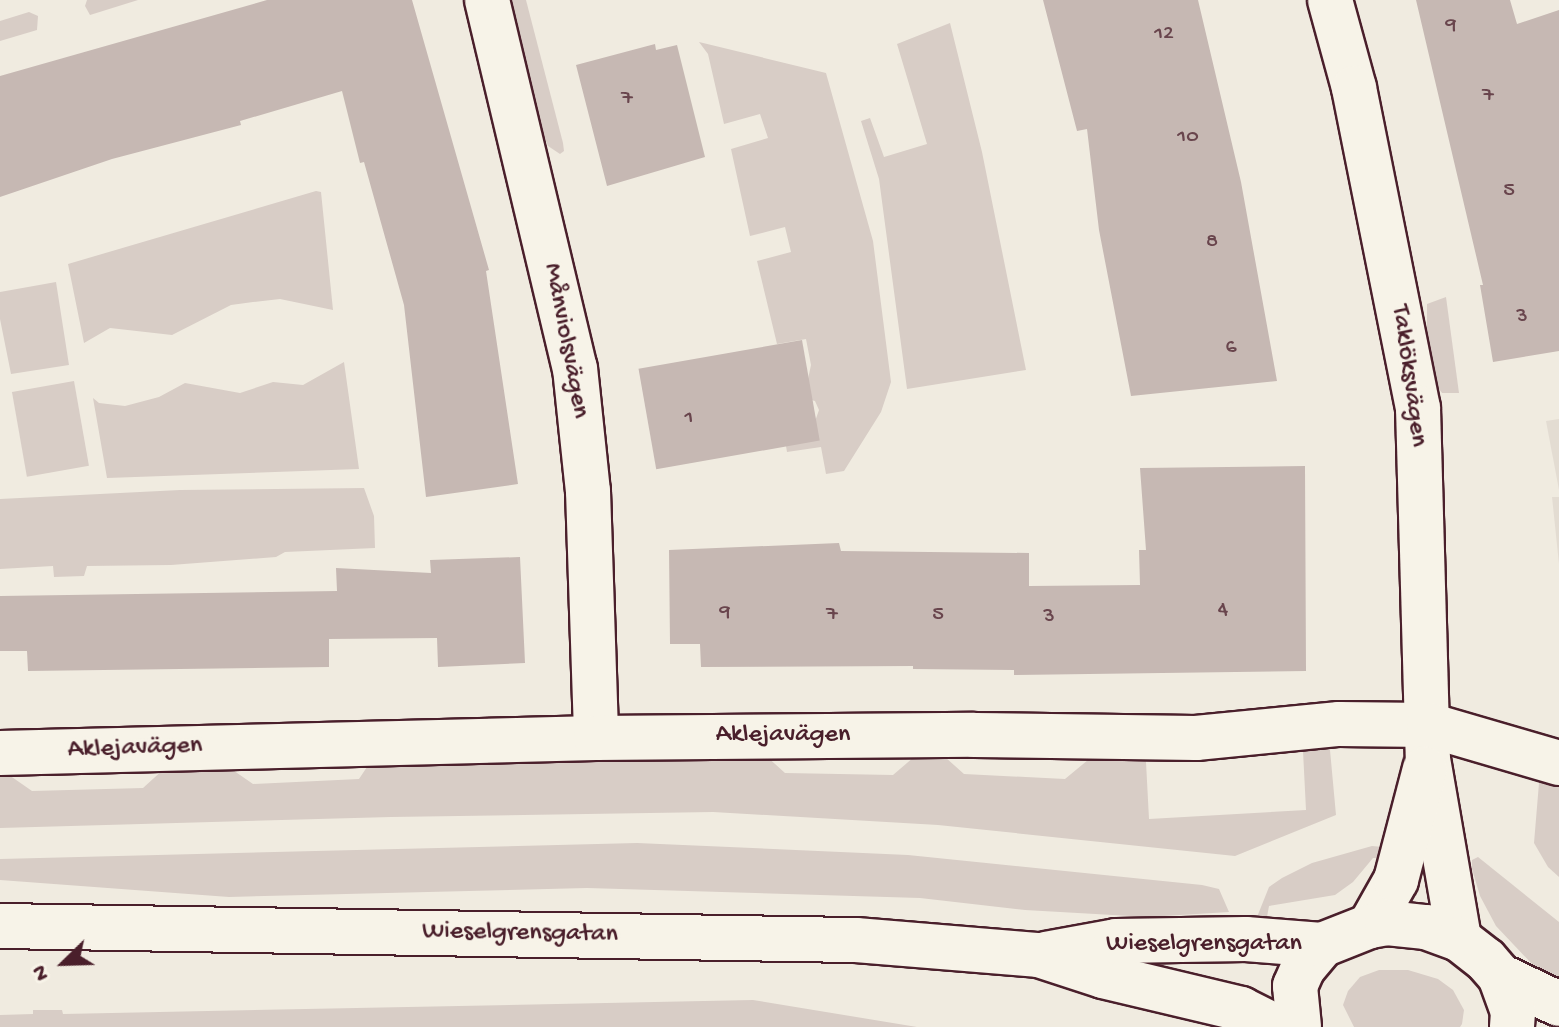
<!DOCTYPE html>
<meta charset="utf-8">
<style>
body{margin:0}
#map{position:relative;width:1559px;height:1027px;overflow:hidden;background:#f0ebe0;font-family:"Gochi Hand",sans-serif}
div>[style]{position:absolute}
.built>*{inset:0;background:#e3dcd2}
.green>*{inset:0;background:#d8cdc6;transform-origin:0 0}
.building>*{inset:0;background:#c6b8b3;transform-origin:0 0}
.roads{filter:drop-shadow(2px 0 #4a1f2b) drop-shadow(-2px 0 #4a1f2b) drop-shadow(0 2px #4a1f2b) drop-shadow(0 -2px #4a1f2b)}
.minor>*{height:44px;margin:-22px;padding:0 22px;transform-origin:22px;border-radius:22px;background:#f7f3e8}
span{translate:-50% -50%;white-space:nowrap;text-align:center;line-height:1.15;-webkit-text-stroke:6px #f7f3e8;paint-order:stroke}
.number-label{font-size:22px;color:#69454d}
.number-label span{-webkit-text-stroke-width:0}
.street-label{font-size:26px;color:#4a1f2b}
.north{position:absolute;left:24px;top:923px;width:80px;height:80px;-webkit-text-stroke:6px #f7f3e8;paint-order:stroke;rotate:247deg;font-size:22px;font-weight:700;line-height:32px;text-align:center;color:#4a1f2b}
.north::after{content:'';display:block;margin:auto;width:28px;height:36px;background:#4a1f2b;clip-path:polygon(50% 0,100% 100%,50% 72%,0 100%)}
</style>
<div id="map">
<div class="built">
<i style="clip-path:polygon(1559px 419px,1559px 490px,1546px 421px)"></i>
<i style="clip-path:polygon(1552px 497px,1559px 497px,1559px 564px)"></i>
</div>
<div class="green">
<i style="clip-path:polygon(87px 0,138px 0,90px 15px,85px 6px)"></i>
<i style="clip-path:polygon(512px 0,526px 0,563px 143px,564px 151px,560px 154px,548px 146px,542px 131px)"></i>
<i style="clip-path:polygon(29px 12px,38px 16px,37px 30px,0 41px,0 21px)"></i>
<i style="clip-path:polygon(950px 23px,982px 152px,1026px 370px,907px 389px,879px 179px,861px 121px,870px 118px,884px 157px,927px 144px,897px 44px)"></i>
<i style="clip-path:polygon(699px 42px,826px 73px,873px 241px,891px 382px,881px 412px,844px 471px,826px 474px,821px 447px,787px 452px,785px 440px,812px 430px,819px 410px,815px 401px,804px 398px,811px 365px,806px 339px,777px 344px,757px 261px,791px 252px,785px 227px,750px 236px,731px 149px,768px 138px,760px 114px,724px 124px,708px 54px)"></i>
<i style="clip-path:polygon(316px 191px,321px 192px,333px 310px,280px 299px,253px 302px,231px 305px,172px 335px,110px 328px,84px 343px,68px 264px)"></i>
<i style="clip-path:polygon(56px 282px,69px 365px,11px 374px,0 319px,0 292px)"></i>
<i style="clip-path:polygon(1446px 297px,1459px 393px,1442px 393px,1437px 386px,1427px 336px,1427px 304px)"></i>
<i style="clip-path:polygon(344px 362px,359px 469px,107px 478px,93px 398px,99px 403px,125px 406px,159px 397px,185px 383px,240px 393px,273px 382px,303px 385px)"></i>
<i style="left:74px;top:381px;width:86px;height:63px;rotate:80deg"></i>
<i style="clip-path:polygon(364px 488px,374px 516px,375px 548px,285px 552px,276px 557px,171px 565px,87px 566px,84px 576px,54px 577px,53px 566px,0 569px,0 499px,180px 490px)"></i>
<i style="clip-path:polygon(1324px 746px,1330px 750px,1336px 815px,1235px 856px,938px 825px,713px 812px,391px 817px,0 828px,0 775px,9px 775px,32px 791px,143px 788px,165px 768px,227px 766px,253px 784px,359px 779px,371px 761px,764px 754px,785px 773px,893px 775px,914px 757px,928px 754px,945px 757px,964px 774px,1065px 779px,1094px 755px,1142px 757px,1146px 762px,1149px 819px,1306px 810px,1303px 751px)"></i>
<i style="clip-path:polygon(1545px 778px,1559px 783px,1559px 877px,1548px 867px,1534px 843px,1539px 783px)"></i>
<i style="clip-path:polygon(637px 843px,908px 855px,1202px 885px,1219px 889px,1229px 912px,1148px 917px,1025px 910px,920px 898px,587px 888px,229px 897px,0 880px,0 859px)"></i>
<i style="clip-path:polygon(1372px 846px,1383px 847px,1381px 858px,1373px 858px,1353px 882px,1335px 895px,1269px 906px,1267px 917px,1257px 917px,1269px 887px,1282px 878px,1312px 863px)"></i>
<i style="clip-path:polygon(1478px 857px,1559px 922px,1559px 984px,1532px 964px,1496px 926px,1480px 896px,1472px 869px,1472px 860px)"></i>
<i style="clip-path:polygon(1379px 970px,1408px 970px,1438px 979px,1453px 990px,1464px 1010px,1462px 1024px,1460px 1027px,1354px 1027px,1343px 1005px,1348px 991px,1360px 977px)"></i>
<i style="clip-path:polygon(753px 1000px,917px 1027px,0 1027px,0 1015px,33px 1014px,33px 1010px,62px 1010px,63px 1014px)"></i>
</div>
<div class="building">
<i style="clip-path:polygon(267px 0,412px 0,489px 270px,486px 271px,518px 484px,426px 497px,404px 305px,364px 162px,360px 163px,342px 91px,240px 121px,241px 125px,112px 159px,0 197px,0 76px)"></i>
<i style="clip-path:polygon(1043px 0,1198px 0,1241px 182px,1277px 381px,1131px 396px,1099px 230px,1087px 129px,1077px 131px)"></i>
<i style="clip-path:polygon(1416px 0,1510px 0,1517px 24px,1559px 10px,1559px 351px,1493px 362px,1480px 285px,1483px 285px)"></i>
<i style="clip-path:polygon(655px 44px,656px 50px,677px 45px,705px 157px,607px 186px,576px 65px)"></i>
<i style="left:802px;top:340px;width:102px;height:166px;rotate:80deg"></i>
<i style="clip-path:polygon(1305px 466px,1306px 671px,1014px 675px,1014px 670px,913px 669px,913px 666px,701px 667px,700px 644px,670px 644px,669px 550px,839px 543px,841px 551px,1029px 553px,1029px 586px,1140px 585px,1139px 550px,1146px 550px,1140px 468px)"></i>
<i style="clip-path:polygon(520px 557px,525px 663px,438px 667px,437px 638px,329px 639px,329px 667px,28px 671px,27px 651px,0 651px,0 596px,337px 591px,336px 568px,431px 573px,430px 560px)"></i>
</div>
<div class="roads">
<div class="minor">
<i style="left:487px;top:0;width:378px;rotate:76.6deg"></i>
<i style="left:575px;top:368px;width:124px;rotate:84deg"></i>
<i style="left:588px;top:491px;width:247px;rotate:88.1deg"></i>
<i style="left:1330px;top:0;width:91px;rotate:74.7deg"></i>
<i style="left:1354px;top:88px;width:326px;rotate:78.7deg"></i>
<i style="left:1418px;top:408px;width:351px;rotate:88.4deg"></i>
<i style="left:1428px;top:759px;width:183px;rotate:80.2deg"></i>
<i style="left:0;top:753px;width:596px;rotate:-1.44deg"></i>
<i style="left:596px;top:738px;width:378px;rotate:-0.5deg"></i>
<i style="left:974px;top:735px;width:222px;rotate:0.8deg"></i>
<i style="left:1196px;top:738px;width:144px;rotate:-5.6deg"></i>
<i style="left:1339px;top:724px;width:90px;rotate:0.6deg"></i>
<i style="left:1429px;top:725px;width:135px;rotate:16.3deg"></i>
<i style="left:0;top:926px;width:856px;rotate:0.94deg"></i>
<i style="left:856px;top:940px;width:184px;rotate:4.7deg"></i>
<i style="left:1039px;top:955px;width:67px;rotate:18.2deg"></i>
<i style="left:1103px;top:976px;width:142px;rotate:13.4deg"></i>
<i style="left:1241px;top:1009px;width:39px;rotate:27deg"></i>
<i style="left:1370px;top:926px;width:53px;rotate:-60.5deg"></i>
<i style="left:1396px;top:880px;width:115px;rotate:-75.4deg"></i>
<i style="left:1046px;top:954px;width:71px;rotate:-10.5deg"></i>
<i style="left:1116px;top:941px;width:130px;rotate:-0.9deg"></i>
<i style="left:1246px;top:939px;width:76px;rotate:4.5deg"></i>
<i style="left:1500px;top:976px;width:65px;rotate:25.4deg"></i>
<i style="left:1299px;top:1027px;width:41px;rotate:-95.6deg"></i>
<i style="left:1295px;top:986px;width:20px;rotate:-66deg"></i>
<i style="left:1303px;top:968px;width:30px;rotate:-50deg"></i>
<i style="left:1322px;top:945px;width:52px;rotate:-21.6deg"></i>
<i style="left:1370px;top:926px;width:17px;rotate:-10deg"></i>
<i style="left:1387px;top:923px;width:39px;rotate:6deg"></i>
<i style="left:1426px;top:927px;width:35px;rotate:20deg"></i>
<i style="left:1459px;top:939px;width:34px;rotate:38deg"></i>
<i style="left:1486px;top:960px;width:21px;rotate:49deg"></i>
<i style="left:1500px;top:976px;width:38px;rotate:70deg"></i>
<i style="left:1513px;top:1012px;width:15px;rotate:94deg"></i>
</div>
</div>
<div class="number-label">
<span style="left:1451px;top:27px">9</span>
<span style="left:1164px;top:35px">12</span>
<span style="left:1488px;top:97px">7</span>
<span style="left:627px;top:100px">7</span>
<span style="left:1188px;top:138px">10</span>
<span style="left:1509px;top:192px">5</span>
<span style="left:1212px;top:243px">8</span>
<span style="left:1522px;top:318px">3</span>
<span style="left:1231px;top:349px">6</span>
<span style="left:689px;top:419px">1</span>
<span style="left:1223px;top:611px">4</span>
<span style="left:725px;top:614px">9</span>
<span style="left:832px;top:616px">7</span>
<span style="left:938px;top:616px">5</span>
<span style="left:1049px;top:618px">3</span>
</div>
<div class="street-label">
<span style="left:565px;top:341px;rotate:79deg">Månviolsvägen</span>
<span style="left:1408px;top:376px;rotate:82deg">Taklöksvägen</span>
<span style="left:783px;top:736px">Aklejavägen</span>
<span style="left:135px;top:749px;rotate:-2deg">Aklejavägen</span>
<span style="left:520px;top:934px;rotate:1deg">Wieselgrensgatan</span>
<span style="left:1204px;top:945px">Wieselgrensgatan</span>
</div>
<div class="north">N</div>
</div>
